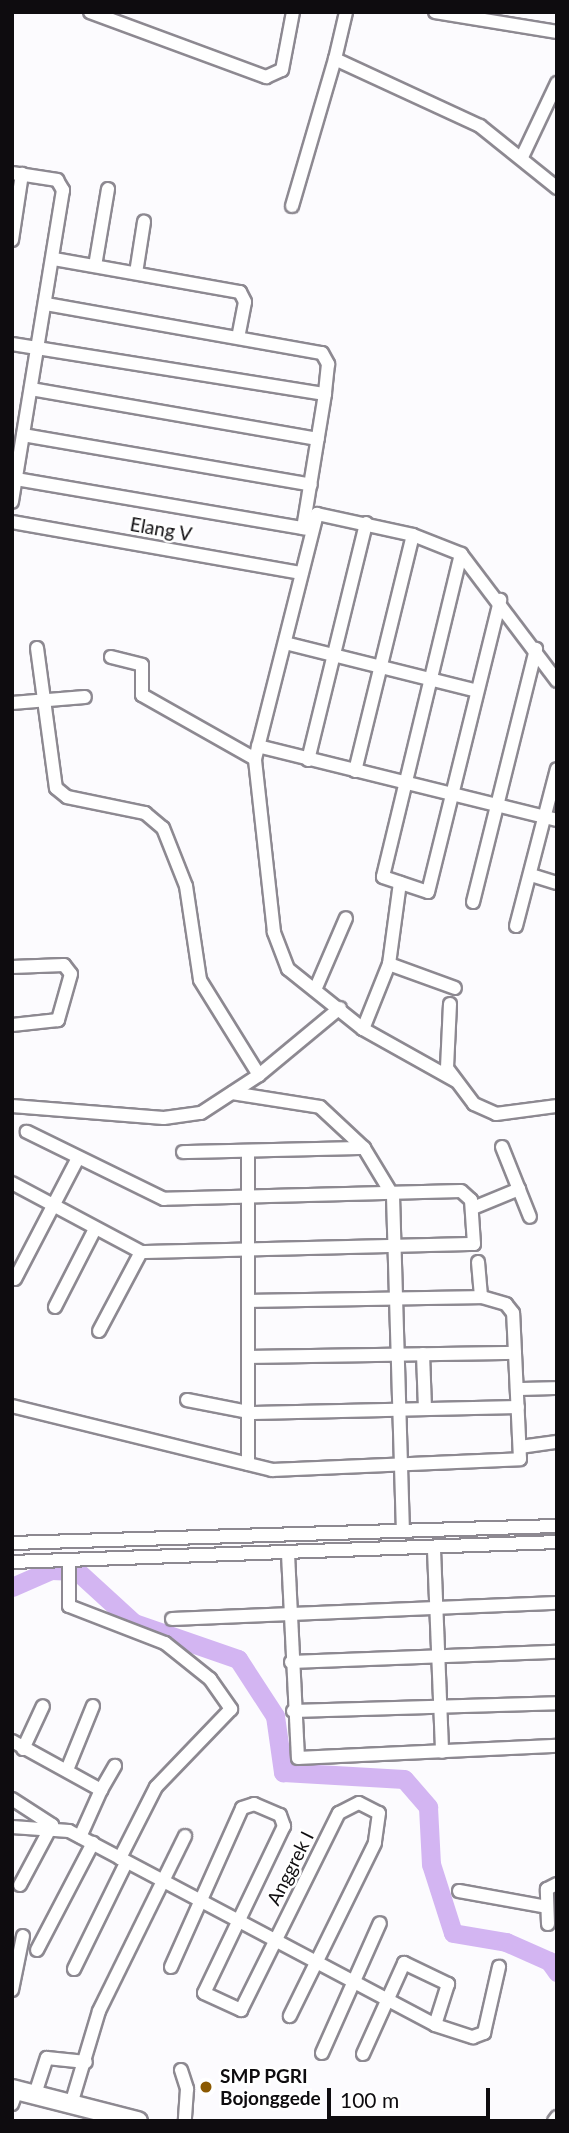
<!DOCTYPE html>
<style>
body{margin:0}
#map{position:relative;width:569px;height:2133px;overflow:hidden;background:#fcfbfe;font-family:Lato,sans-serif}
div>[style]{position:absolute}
.river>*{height:19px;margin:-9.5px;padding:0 9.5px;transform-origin:9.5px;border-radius:9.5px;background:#d3b5f2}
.roads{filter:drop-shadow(2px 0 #8d8991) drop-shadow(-2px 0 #8d8991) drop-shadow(0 2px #8d8991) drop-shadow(0 -2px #8d8991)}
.street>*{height:12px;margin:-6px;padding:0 6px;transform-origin:6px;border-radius:6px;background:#fff}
.secondary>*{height:18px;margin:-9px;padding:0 9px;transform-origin:9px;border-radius:9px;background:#fff}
.dots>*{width:19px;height:19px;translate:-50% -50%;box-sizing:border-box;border:4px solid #fff;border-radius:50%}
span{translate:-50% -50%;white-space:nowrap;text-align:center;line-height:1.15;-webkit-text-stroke:5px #fff;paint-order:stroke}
.street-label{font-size:19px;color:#0e0c0f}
.poi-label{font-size:19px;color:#0e0c0f;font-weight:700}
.left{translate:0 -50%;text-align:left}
.frame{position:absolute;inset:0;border:14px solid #0e0c0f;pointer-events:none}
.scale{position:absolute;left:327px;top:2088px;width:163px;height:32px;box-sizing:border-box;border:4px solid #0e0c0f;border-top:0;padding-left:9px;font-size:21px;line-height:24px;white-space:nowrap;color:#0e0c0f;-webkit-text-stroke:5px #fff;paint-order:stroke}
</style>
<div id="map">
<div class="river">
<i style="left:12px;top:1587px;width:43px;rotate:-23.6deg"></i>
<i style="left:51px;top:1570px;width:26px;rotate:2deg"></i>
<i style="left:77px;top:1571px;width:77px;rotate:42.4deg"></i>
<i style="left:134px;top:1623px;width:110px;rotate:19.1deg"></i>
<i style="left:238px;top:1659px;width:68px;rotate:57deg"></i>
<i style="left:275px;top:1716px;width:57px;rotate:81.9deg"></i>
<i style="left:283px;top:1772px;width:121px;rotate:3.3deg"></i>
<i style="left:404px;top:1779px;width:37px;rotate:49deg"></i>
<i style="left:428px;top:1807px;width:57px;rotate:87deg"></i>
<i style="left:431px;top:1864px;width:72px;rotate:72.3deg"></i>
<i style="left:453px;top:1933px;width:54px;rotate:9.6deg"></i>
<i style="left:506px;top:1942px;width:47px;rotate:23.8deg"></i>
<i style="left:549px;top:1961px;width:14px;rotate:54deg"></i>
</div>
<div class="roads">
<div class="street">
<i style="left:90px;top:12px;width:188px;rotate:20.3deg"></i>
<i style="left:266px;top:77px;width:17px;rotate:-24deg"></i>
<i style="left:282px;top:70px;width:59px;rotate:-79.3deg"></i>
<i style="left:435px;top:12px;width:124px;rotate:9.3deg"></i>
<i style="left:335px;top:59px;width:48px;rotate:-76.8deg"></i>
<i style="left:522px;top:157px;width:82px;rotate:-64.7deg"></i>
<i style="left:12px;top:173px;width:46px;rotate:8.8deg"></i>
<i style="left:57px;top:180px;width:12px;rotate:59deg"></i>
<i style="left:63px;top:190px;width:316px;rotate:99.3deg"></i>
<i style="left:292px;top:206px;width:153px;rotate:-73.7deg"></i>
<i style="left:335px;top:59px;width:160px;rotate:24.8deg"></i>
<i style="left:480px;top:126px;width:99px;rotate:38.8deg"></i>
<i style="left:12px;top:240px;width:67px;rotate:-81.4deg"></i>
<i style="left:54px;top:259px;width:189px;rotate:10.1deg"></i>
<i style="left:240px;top:292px;width:11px;rotate:63deg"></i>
<i style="left:245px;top:302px;width:36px;rotate:101deg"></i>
<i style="left:95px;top:266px;width:78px;rotate:-80.4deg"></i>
<i style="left:136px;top:273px;width:52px;rotate:-81.1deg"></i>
<i style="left:46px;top:304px;width:280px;rotate:10.1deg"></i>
<i style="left:322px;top:353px;width:13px;rotate:61deg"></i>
<i style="left:328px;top:364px;width:30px;rotate:96deg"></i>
<i style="left:12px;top:344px;width:317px;rotate:9.1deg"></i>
<i style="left:325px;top:394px;width:136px;rotate:99.3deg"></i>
<i style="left:31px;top:389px;width:291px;rotate:9.9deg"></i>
<i style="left:23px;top:435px;width:292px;rotate:9.8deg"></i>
<i style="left:16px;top:479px;width:297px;rotate:9.7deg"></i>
<i style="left:12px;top:522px;width:294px;rotate:10deg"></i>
<i style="left:461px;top:554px;width:332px;rotate:103.6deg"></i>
<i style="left:383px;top:877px;width:47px;rotate:18.4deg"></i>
<i style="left:428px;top:892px;width:301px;rotate:-76.1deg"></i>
<i style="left:285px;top:643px;width:198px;rotate:14deg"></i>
<i style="left:37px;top:648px;width:141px;rotate:82.3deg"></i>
<i style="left:56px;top:788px;width:14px;rotate:39deg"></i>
<i style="left:67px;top:797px;width:80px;rotate:11.6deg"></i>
<i style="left:145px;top:813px;width:23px;rotate:40deg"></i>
<i style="left:163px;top:828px;width:62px;rotate:68.4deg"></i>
<i style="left:186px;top:886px;width:95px;rotate:81.5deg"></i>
<i style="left:200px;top:980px;width:112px;rotate:58.2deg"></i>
<i style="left:111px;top:657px;width:32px;rotate:14deg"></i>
<i style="left:142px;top:665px;width:30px;rotate:90deg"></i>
<i style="left:142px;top:695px;width:130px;rotate:29.5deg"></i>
<i style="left:12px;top:703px;width:73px;rotate:-4.7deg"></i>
<i style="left:258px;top:746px;width:308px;rotate:13.9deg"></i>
<i style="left:308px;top:760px;width:244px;rotate:-76.2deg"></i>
<i style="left:355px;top:771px;width:243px;rotate:-76.2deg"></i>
<i style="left:531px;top:875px;width:27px;rotate:17deg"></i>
<i style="left:473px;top:902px;width:261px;rotate:-76deg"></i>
<i style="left:516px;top:926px;width:162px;rotate:-75.4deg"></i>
<i style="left:389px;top:964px;width:70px;rotate:20deg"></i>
<i style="left:12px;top:967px;width:52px;rotate:-2.2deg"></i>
<i style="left:64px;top:965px;width:11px;rotate:52deg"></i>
<i style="left:71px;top:974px;width:48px;rotate:105.8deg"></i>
<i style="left:58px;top:1020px;width:46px;rotate:173.8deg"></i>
<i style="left:315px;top:990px;width:78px;rotate:-66.7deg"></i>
<i style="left:450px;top:1004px;width:64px;rotate:92.7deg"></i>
<i style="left:447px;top:1068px;width:45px;rotate:53.1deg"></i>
<i style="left:474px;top:1104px;width:24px;rotate:24deg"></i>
<i style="left:496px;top:1114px;width:62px;rotate:-7.5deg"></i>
<i style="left:363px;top:1029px;width:70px;rotate:-68.2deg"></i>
<i style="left:389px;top:964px;width:82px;rotate:-82.3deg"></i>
<i style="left:456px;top:1081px;width:107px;rotate:-150.8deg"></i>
<i style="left:363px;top:1029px;width:96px;rotate:-141.3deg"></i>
<i style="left:288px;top:969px;width:40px;rotate:-111deg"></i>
<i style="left:274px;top:932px;width:174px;rotate:-96.3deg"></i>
<i style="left:255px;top:759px;width:253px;rotate:-75.8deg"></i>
<i style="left:317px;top:514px;width:98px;rotate:12.3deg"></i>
<i style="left:413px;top:535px;width:52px;rotate:21.6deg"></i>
<i style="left:461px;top:554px;width:159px;rotate:52.9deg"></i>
<i style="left:232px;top:1093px;width:89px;rotate:9deg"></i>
<i style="left:320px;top:1107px;width:60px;rotate:43deg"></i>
<i style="left:364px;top:1148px;width:56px;rotate:58.9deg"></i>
<i style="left:393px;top:1196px;width:334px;rotate:88.3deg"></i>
<i style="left:12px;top:1106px;width:152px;rotate:4.5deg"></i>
<i style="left:164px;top:1118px;width:37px;rotate:-8deg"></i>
<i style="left:201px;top:1113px;width:69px;rotate:-33.2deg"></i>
<i style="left:259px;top:1075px;width:105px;rotate:-39.6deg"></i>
<i style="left:502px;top:1147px;width:75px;rotate:68.2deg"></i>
<i style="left:248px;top:1151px;width:313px;rotate:90deg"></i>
<i style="left:183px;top:1152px;width:181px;rotate:-1.3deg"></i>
<i style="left:12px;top:1183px;width:146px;rotate:28.1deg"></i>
<i style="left:141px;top:1252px;width:333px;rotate:-1.4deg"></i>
<i style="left:474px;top:1244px;width:44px;rotate:-93.9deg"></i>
<i style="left:471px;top:1200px;width:13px;rotate:-138deg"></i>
<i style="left:461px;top:1191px;width:297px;rotate:178.5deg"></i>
<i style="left:164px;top:1199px;width:153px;rotate:-153.9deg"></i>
<i style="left:473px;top:1208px;width:50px;rotate:-22.4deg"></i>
<i style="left:478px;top:1262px;width:35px;rotate:85deg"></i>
<i style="left:15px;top:1279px;width:136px;rotate:-62.5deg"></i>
<i style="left:55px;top:1307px;width:88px;rotate:-62.9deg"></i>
<i style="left:99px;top:1331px;width:89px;rotate:-62deg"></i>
<i style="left:423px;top:1354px;width:55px;rotate:87.9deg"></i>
<i style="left:252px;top:1357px;width:263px;rotate:-0.9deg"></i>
<i style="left:517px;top:1389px;width:40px;rotate:-1.4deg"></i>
<i style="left:187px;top:1400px;width:67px;rotate:11.1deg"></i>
<i style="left:253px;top:1413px;width:265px;rotate:-1.3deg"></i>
<i style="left:12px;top:1406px;width:268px;rotate:13.8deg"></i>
<i style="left:272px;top:1470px;width:248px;rotate:-2.5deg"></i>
<i style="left:520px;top:1459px;width:146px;rotate:-92.7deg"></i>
<i style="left:513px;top:1313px;width:11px;rotate:-128deg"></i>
<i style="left:506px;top:1304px;width:26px;rotate:-164deg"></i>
<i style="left:481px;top:1297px;width:230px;rotate:179deg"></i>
<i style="left:520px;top:1447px;width:37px;rotate:-8deg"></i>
<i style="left:12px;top:1543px;width:545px;rotate:-1.79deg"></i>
<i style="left:434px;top:1550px;width:202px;rotate:87.7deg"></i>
<i style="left:288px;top:1554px;width:204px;rotate:87.2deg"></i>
<i style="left:298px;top:1758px;width:259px;rotate:-2.7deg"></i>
<i style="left:69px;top:1561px;width:45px;rotate:90deg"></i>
<i style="left:69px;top:1606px;width:103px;rotate:21.1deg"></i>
<i style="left:165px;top:1643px;width:58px;rotate:38.7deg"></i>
<i style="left:210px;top:1679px;width:37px;rotate:55deg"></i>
<i style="left:231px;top:1709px;width:108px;rotate:133.9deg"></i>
<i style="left:156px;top:1787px;width:80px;rotate:116.9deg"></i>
<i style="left:12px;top:1562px;width:545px;rotate:-2.1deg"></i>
<i style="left:172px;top:1619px;width:385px;rotate:-2.4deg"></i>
<i style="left:291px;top:1662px;width:266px;rotate:-2.2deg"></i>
<i style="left:293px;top:1711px;width:264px;rotate:-1.7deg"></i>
<i style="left:12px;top:1741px;width:102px;rotate:28.8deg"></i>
<i style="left:101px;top:1790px;width:51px;rotate:114.1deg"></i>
<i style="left:23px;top:1749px;width:47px;rotate:-65.1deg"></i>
<i style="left:67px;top:1770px;width:69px;rotate:-67.9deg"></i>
<i style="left:101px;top:1790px;width:28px;rotate:-60deg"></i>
<i style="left:12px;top:1799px;width:48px;rotate:33deg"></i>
<i style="left:52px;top:1825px;width:68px;rotate:118.1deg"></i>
<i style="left:12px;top:1827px;width:57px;rotate:4deg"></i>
<i style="left:69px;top:1831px;width:414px;rotate:27.9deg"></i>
<i style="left:435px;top:2025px;width:40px;rotate:18deg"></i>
<i style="left:473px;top:2037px;width:12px;rotate:-20deg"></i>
<i style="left:484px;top:2033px;width:68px;rotate:-77.2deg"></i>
<i style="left:459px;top:1891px;width:89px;rotate:10.3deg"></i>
<i style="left:548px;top:1924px;width:35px;rotate:-92deg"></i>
<i style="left:547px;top:1889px;width:11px;rotate:-27deg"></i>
<i style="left:37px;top:1950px;width:121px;rotate:-62.4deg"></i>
<i style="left:171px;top:1967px;width:174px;rotate:-65.9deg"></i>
<i style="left:242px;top:1808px;width:13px;rotate:-18deg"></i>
<i style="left:254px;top:1804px;width:28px;rotate:23deg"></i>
<i style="left:280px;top:1815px;width:12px;rotate:70deg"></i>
<i style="left:284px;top:1826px;width:185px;rotate:115.6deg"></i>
<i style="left:204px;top:1993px;width:41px;rotate:24.7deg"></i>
<i style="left:241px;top:2010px;width:220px;rotate:-63.6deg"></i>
<i style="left:339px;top:1813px;width:22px;rotate:-27deg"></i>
<i style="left:359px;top:1803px;width:22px;rotate:27deg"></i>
<i style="left:379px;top:1813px;width:30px;rotate:98deg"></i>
<i style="left:375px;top:1843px;width:193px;rotate:116.2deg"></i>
<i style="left:74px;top:1969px;width:118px;rotate:-63.9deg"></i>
<i style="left:12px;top:1990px;width:55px;rotate:-78.5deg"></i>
<i style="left:322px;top:2053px;width:142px;rotate:-66deg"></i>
<i style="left:363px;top:2054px;width:100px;rotate:-65.7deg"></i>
<i style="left:404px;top:1963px;width:49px;rotate:25.5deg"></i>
<i style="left:448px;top:1984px;width:43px;rotate:107.6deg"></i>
<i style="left:181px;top:2070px;width:20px;rotate:72deg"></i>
<i style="left:187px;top:2089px;width:32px;rotate:94deg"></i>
<i style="left:35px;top:2094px;width:38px;rotate:-72deg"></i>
<i style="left:47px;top:2058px;width:39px;rotate:6deg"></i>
<i style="left:72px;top:2101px;width:94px;rotate:-73.3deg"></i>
<i style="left:99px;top:2011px;width:195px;rotate:-63.8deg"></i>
<i style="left:12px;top:2104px;width:15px;rotate:-70deg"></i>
<i style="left:554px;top:2121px;width:5px;rotate:-53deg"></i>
</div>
<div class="secondary">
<i style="left:12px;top:2089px;width:130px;rotate:14.3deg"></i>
</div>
</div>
<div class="dots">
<i style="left:206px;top:2087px;background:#8b5902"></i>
</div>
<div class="street-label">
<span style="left:161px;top:529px;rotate:10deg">Elang V</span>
<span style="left:290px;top:1868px;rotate:-63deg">Anggrek I</span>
</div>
<div class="poi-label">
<span class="left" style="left:220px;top:2087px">SMP PGRI<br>Bojonggede</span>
</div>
<div class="frame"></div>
<div class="scale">100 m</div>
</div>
